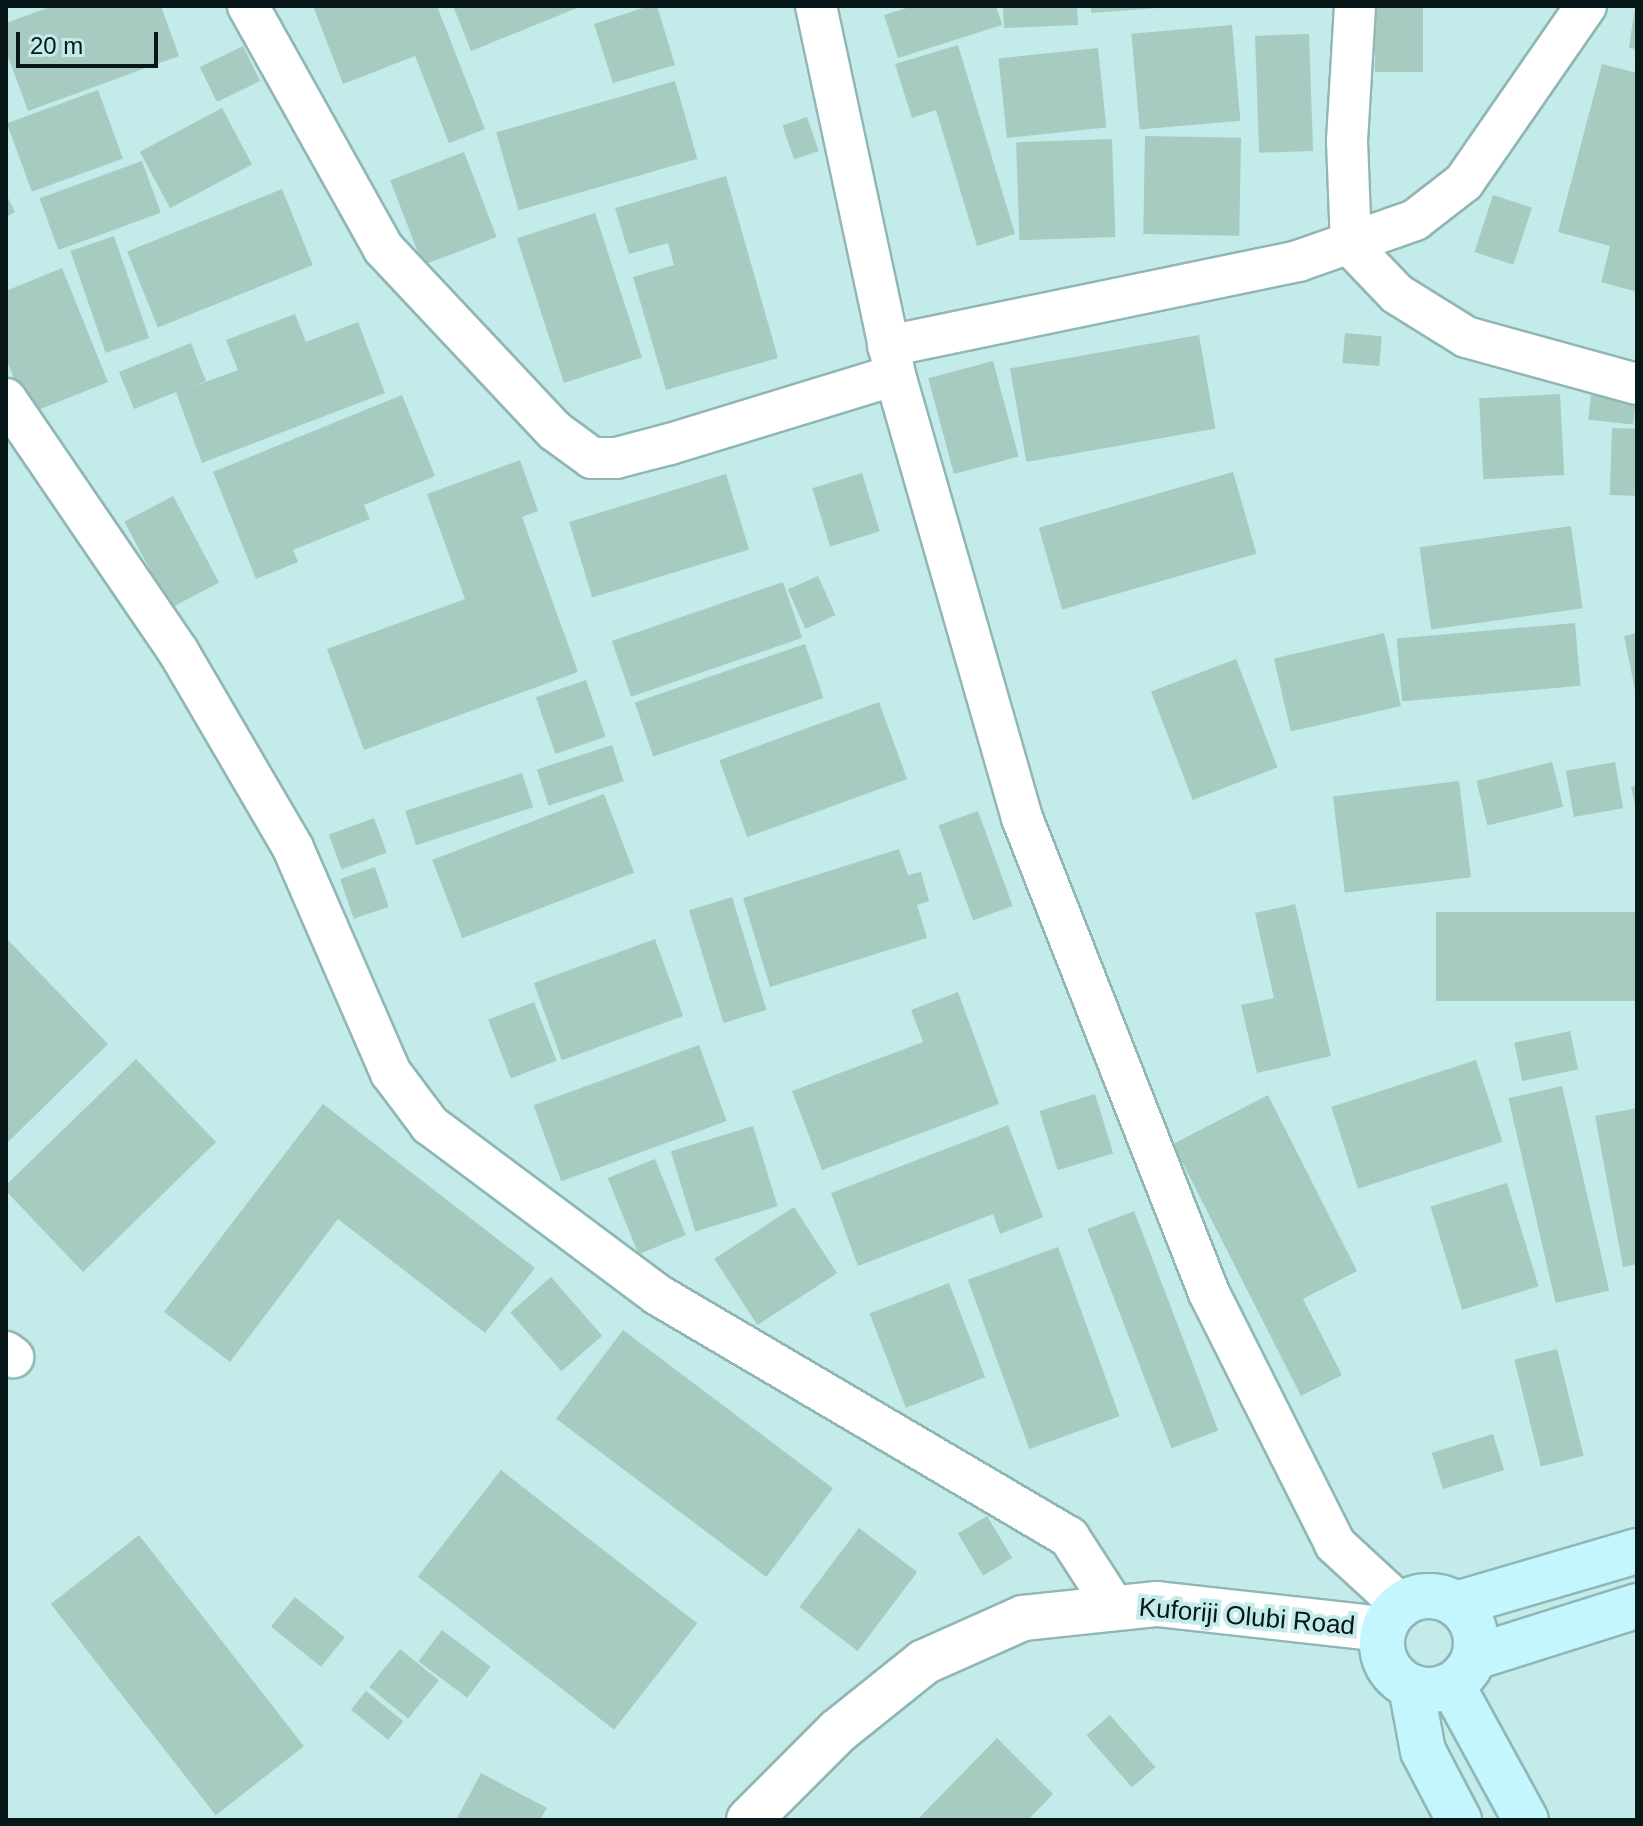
<!DOCTYPE html>
<style>
body{margin:0}
#map{position:relative;width:1643px;height:1826px;overflow:hidden;background:#c3ebea;font-family:Arial,sans-serif}
div>[style]{position:absolute}
.building>*{inset:0;background:#a7cbc1;transform-origin:0 0}
.roads{filter:drop-shadow(2px 0 #90b6b6) drop-shadow(-2px 0 #90b6b6) drop-shadow(0 2px #90b6b6) drop-shadow(0 -2px #90b6b6)}
.minor>*{height:40px;margin:-20px;padding:0 20px;transform-origin:20px;border-radius:20px;background:#fff}
.tertiary>*{height:44px;margin:-22px;padding:0 22px;transform-origin:22px;border-radius:22px;background:#fff}
.secondary>*{height:44px;margin:-22px;padding:0 22px;transform-origin:22px;border-radius:22px;background:#c3f6ff}
.secondary>.ring{margin:-22px;padding:0;box-sizing:content-box;background:none;border:44px solid #c3f6ff;border-radius:50%}
span{translate:-50% -50%;white-space:nowrap;text-align:center;line-height:1.15;-webkit-text-stroke:8px #c3ebea;paint-order:stroke}
.street-label{font-size:26px;color:#081717}
.frame{position:absolute;inset:0;border:8px solid #081717;pointer-events:none}
.scale{position:absolute;left:16px;top:32px;width:142px;height:36px;box-sizing:border-box;border:4px solid #081717;border-top:0;padding-left:10px;font-size:24px;line-height:28px;white-space:nowrap;color:#081717;-webkit-text-stroke:6px #c3ebea;paint-order:stroke}
</style>
<div id="map">
<div class="building">
<i style="clip-path:polygon(53px 6px,161px 6px,179px 56px,28px 111px,6px 51px,6px 23px)"></i>
<i style="clip-path:polygon(313px 6px,437px 6px,485px 129px,449px 143px,415px 56px,343px 84px)"></i>
<i style="clip-path:polygon(453px 6px,582px 6px,471px 51px)"></i>
<i style="clip-path:polygon(649px 6px,657px 6px,675px 65px,613px 83px,594px 24px)"></i>
<i style="clip-path:polygon(913px 6px,996px 6px,1002px 25px,898px 58px,884px 15px)"></i>
<i style="clip-path:polygon(1003px 6px,1077px 6px,1078px 25px,1004px 28px)"></i>
<i style="clip-path:polygon(1091px 6px,1158px 6px,1158px 8px,1091px 13px)"></i>
<i style="left:1375px;top:6px;width:48px;height:66px"></i>
<i style="clip-path:polygon(1635px 6px,1637px 6px,1637px 49px,1629px 48px)"></i>
<i style="left:1232px;top:25px;width:96px;height:101px;rotate:85deg"></i>
<i style="left:1309px;top:34px;width:117px;height:54px;rotate:88deg"></i>
<i style="clip-path:polygon(958px 45px,1015px 234px,977px 246px,936px 110px,912px 118px,895px 64px)"></i>
<i style="left:243px;top:46px;width:39px;height:48px;rotate:64deg"></i>
<i style="left:1098px;top:48px;width:80px;height:100px;rotate:84deg"></i>
<i style="clip-path:polygon(1602px 64px,1637px 73px,1637px 292px,1601px 282px,1610px 246px,1558px 232px)"></i>
<i style="left:675px;top:81px;width:81px;height:186px;rotate:74deg"></i>
<i style="left:98px;top:90px;width:73px;height:97px;rotate:70deg"></i>
<i style="left:222px;top:108px;width:64px;height:93px;rotate:62deg"></i>
<i style="left:807px;top:117px;width:36px;height:26px;rotate:71deg"></i>
<i style="left:1145px;top:136px;width:96px;height:98px;rotate:1deg"></i>
<i style="left:1112px;top:139px;width:98px;height:96px;rotate:88deg"></i>
<i style="left:464px;top:152px;width:91px;height:79px;rotate:69deg"></i>
<i style="left:142px;top:161px;width:55px;height:109px;rotate:70deg"></i>
<i style="clip-path:polygon(726px 176px,778px 358px,666px 390px,633px 277px,674px 265px,668px 243px,629px 254px,615px 208px)"></i>
<i style="left:282px;top:189px;width:82px;height:167px;rotate:68deg"></i>
<i style="clip-path:polygon(6px 194px,15px 212px,6px 217px)"></i>
<i style="left:1493px;top:195px;width:41px;height:60px;rotate:18deg"></i>
<i style="left:595px;top:213px;width:152px;height:82px;rotate:72deg"></i>
<i style="left:114px;top:236px;width:108px;height:46px;rotate:71deg"></i>
<i style="clip-path:polygon(62px 268px,108px 382px,28px 414px,6px 358px,6px 291px)"></i>
<i style="clip-path:polygon(295px 314px,306px 342px,358px 322px,385px 393px,202px 463px,176px 392px,134px 409px,119px 372px,191px 343px,206px 381px,192px 387px,238px 370px,226px 340px)"></i>
<i style="left:1345px;top:333px;width:37px;height:30px;rotate:5deg"></i>
<i style="left:1199px;top:335px;width:95px;height:192px;rotate:80deg"></i>
<i style="left:993px;top:361px;width:99px;height:67px;rotate:75deg"></i>
<i style="left:1592px;top:385px;width:45px;height:35px;rotate:6deg"></i>
<i style="left:1560px;top:394px;width:81px;height:81px;rotate:87deg"></i>
<i style="clip-path:polygon(402px 395px,435px 476px,364px 505px,370px 519px,293px 550px,298px 562px,256px 579px,213px 472px)"></i>
<i style="left:1612px;top:428px;width:25px;height:67px;rotate:2deg"></i>
<i style="clip-path:polygon(520px 460px,538px 511px,522px 517px,578px 672px,364px 750px,327px 649px,465px 599px,427px 494px)"></i>
<i style="left:1233px;top:472px;width:85px;height:202px;rotate:74deg"></i>
<i style="left:862px;top:473px;width:61px;height:52px;rotate:73deg"></i>
<i style="left:726px;top:474px;width:79px;height:164px;rotate:73deg"></i>
<i style="left:173px;top:496px;width:98px;height:55px;rotate:62deg"></i>
<i style="left:1571px;top:526px;width:83px;height:153px;rotate:82deg"></i>
<i style="left:818px;top:576px;width:43px;height:33px;rotate:66deg"></i>
<i style="left:783px;top:582px;width:59px;height:181px;rotate:71deg"></i>
<i style="left:1575px;top:623px;width:63px;height:179px;rotate:85deg"></i>
<i style="left:1384px;top:633px;width:75px;height:113px;rotate:77deg"></i>
<i style="clip-path:polygon(1637px 633px,1637px 695px,1636px 695px,1624px 636px)"></i>
<i style="left:805px;top:644px;width:57px;height:180px;rotate:71deg"></i>
<i style="left:1236px;top:659px;width:116px;height:91px;rotate:69deg"></i>
<i style="left:586px;top:680px;width:60px;height:53px;rotate:71deg"></i>
<i style="left:879px;top:702px;width:82px;height:170px;rotate:70deg"></i>
<i style="left:612px;top:745px;width:38px;height:79px;rotate:72deg"></i>
<i style="left:1552px;top:762px;width:46px;height:78px;rotate:76deg"></i>
<i style="left:1615px;top:762px;width:47px;height:50px;rotate:80deg"></i>
<i style="left:522px;top:773px;width:36px;height:123px;rotate:72deg"></i>
<i style="left:1459px;top:781px;width:97px;height:127px;rotate:83deg"></i>
<i style="clip-path:polygon(1637px 785px,1637px 807px,1636px 808px,1631px 787px)"></i>
<i style="left:604px;top:794px;width:84px;height:184px;rotate:69deg"></i>
<i style="left:978px;top:811px;width:101px;height:42px;rotate:70deg"></i>
<i style="left:374px;top:818px;width:37px;height:48px;rotate:70deg"></i>
<i style="clip-path:polygon(899px 849px,908px 875px,921px 872px,929px 901px,917px 905px,927px 938px,770px 987px,743px 898px)"></i>
<i style="left:375px;top:867px;width:42px;height:37px;rotate:71deg"></i>
<i style="left:732px;top:897px;width:118px;height:45px;rotate:73deg"></i>
<i style="clip-path:polygon(1295px 904px,1331px 1056px,1257px 1073px,1241px 1005px,1274px 998px,1255px 913px)"></i>
<i style="left:1637px;top:912px;width:89px;height:201px;rotate:90deg"></i>
<i style="clip-path:polygon(6px 938px,108px 1044px,6px 1144px)"></i>
<i style="left:655px;top:939px;width:82px;height:129px;rotate:70deg"></i>
<i style="clip-path:polygon(958px 992px,999px 1104px,822px 1170px,792px 1091px,923px 1042px,911px 1010px)"></i>
<i style="left:534px;top:1002px;width:63px;height:49px;rotate:69deg"></i>
<i style="left:1570px;top:1031px;width:39px;height:57px;rotate:78deg"></i>
<i style="left:699px;top:1045px;width:81px;height:176px;rotate:70deg"></i>
<i style="clip-path:polygon(136px 1059px,216px 1142px,83px 1272px,6px 1191px,6px 1185px)"></i>
<i style="left:1476px;top:1060px;width:86px;height:152px;rotate:72deg"></i>
<i style="left:1562px;top:1086px;width:210px;height:55px;rotate:77deg"></i>
<i style="left:1095px;top:1094px;width:62px;height:58px;rotate:73deg"></i>
<i style="clip-path:polygon(1268px 1095px,1357px 1271px,1303px 1299px,1342px 1375px,1301px 1396px,1173px 1144px)"></i>
<i style="clip-path:polygon(323px 1104px,535px 1268px,485px 1333px,338px 1219px,230px 1362px,164px 1312px)"></i>
<i style="clip-path:polygon(1637px 1108px,1637px 1264px,1623px 1267px,1595px 1116px)"></i>
<i style="clip-path:polygon(1008px 1125px,1043px 1217px,1000px 1234px,993px 1214px,858px 1266px,831px 1193px)"></i>
<i style="left:753px;top:1126px;width:84px;height:86px;rotate:73deg"></i>
<i style="left:655px;top:1159px;width:82px;height:51px;rotate:68deg"></i>
<i style="left:1507px;top:1183px;width:108px;height:80px;rotate:73deg"></i>
<i style="left:794px;top:1207px;width:79px;height:95px;rotate:57deg"></i>
<i style="left:1134px;top:1211px;width:235px;height:50px;rotate:69deg"></i>
<i style="left:1058px;top:1247px;width:180px;height:96px;rotate:70deg"></i>
<i style="left:551px;top:1277px;width:78px;height:54px;rotate:49deg"></i>
<i style="left:949px;top:1283px;width:101px;height:85px;rotate:69deg"></i>
<i style="left:623px;top:1330px;width:263px;height:111px;rotate:37deg"></i>
<i style="left:1557px;top:1349px;width:110px;height:44px;rotate:76deg"></i>
<i style="left:1493px;top:1434px;width:38px;height:64px;rotate:73deg"></i>
<i style="left:501px;top:1470px;width:249px;height:135px;rotate:38deg"></i>
<i style="left:987px;top:1516px;width:49px;height:34px;rotate:59deg"></i>
<i style="left:859px;top:1528px;width:73px;height:99px;rotate:37deg"></i>
<i style="left:139px;top:1535px;width:268px;height:112px;rotate:52deg"></i>
<i style="left:295px;top:1597px;width:64px;height:38px;rotate:39deg"></i>
<i style="left:442px;top:1630px;width:61px;height:39px;rotate:37deg"></i>
<i style="left:400px;top:1649px;width:50px;height:49px;rotate:39deg"></i>
<i style="left:366px;top:1691px;width:48px;height:24px;rotate:39deg"></i>
<i style="left:1110px;top:1715px;width:69px;height:31px;rotate:49deg"></i>
<i style="clip-path:polygon(997px 1738px,1053px 1794px,1028px 1820px,917px 1820px)"></i>
<i style="clip-path:polygon(481px 1773px,547px 1808px,540px 1820px,456px 1820px)"></i>
</div>
<div class="roads">
<div class="minor">
<i style="left:248px;top:6px;width:277px;rotate:60.8deg"></i>
<i style="left:383px;top:248px;width:251px;rotate:46.8deg"></i>
<i style="left:555px;top:431px;width:46px;rotate:36.1deg"></i>
<i style="left:592px;top:458px;width:24px"></i>
<i style="left:616px;top:458px;width:56px;rotate:-14.5deg"></i>
<i style="left:670px;top:444px;width:235px;rotate:-17deg"></i>
<i style="left:816px;top:6px;width:377px;rotate:77.9deg"></i>
<i style="left:895px;top:375px;width:461px;rotate:74deg"></i>
<i style="left:1022px;top:818px;width:510px;rotate:68.51deg"></i>
<i style="left:1209px;top:1293px;width:281px;rotate:63.3deg"></i>
<i style="left:1335px;top:1544px;width:90px;rotate:42.7deg"></i>
<i style="left:1355px;top:6px;width:135px;rotate:93.4deg"></i>
<i style="left:1347px;top:141px;width:105px;rotate:87.8deg"></i>
<i style="left:1351px;top:246px;width:66px;rotate:46.2deg"></i>
<i style="left:1397px;top:294px;width:81px;rotate:31.9deg"></i>
<i style="left:1466px;top:337px;width:177px;rotate:15.4deg"></i>
<i style="left:888px;top:346px;width:419px;rotate:-11.7deg"></i>
<i style="left:1298px;top:261px;width:124px;rotate:-19.3deg"></i>
<i style="left:1415px;top:220px;width:62px;rotate:-37.8deg"></i>
<i style="left:1464px;top:182px;width:214px;rotate:-55.3deg"></i>
<i style="left:6px;top:399px;width:305px;rotate:55.7deg"></i>
<i style="left:178px;top:651px;width:228px;rotate:59.7deg"></i>
<i style="left:293px;top:848px;width:245px;rotate:66.5deg"></i>
<i style="left:391px;top:1073px;width:65px;rotate:53.1deg"></i>
<i style="left:430px;top:1125px;width:284px;rotate:36.7deg"></i>
<i style="left:658px;top:1295px;width:477px;rotate:30.5deg"></i>
<i style="left:1069px;top:1537px;width:85px;rotate:57.1deg"></i>
<i style="left:6px;top:1352px;width:9px;rotate:36deg"></i>
</div>
<div class="tertiary">
<i style="left:749px;top:1820px;width:126px;rotate:-45deg"></i>
<i style="left:838px;top:1731px;width:110px;rotate:-38.7deg"></i>
<i style="left:924px;top:1662px;width:108px;rotate:-24deg"></i>
<i style="left:1023px;top:1618px;width:135px;rotate:-6deg"></i>
<i style="left:1157px;top:1604px;width:228px;rotate:6.3deg"></i>
</div>
<div class="secondary">
<i class="ring" style="left:1382px;top:1596px;width:50px;height:50px"></i>
<i style="left:1456px;top:1604px;width:189px;rotate:-16.3deg"></i>
<i style="left:1475px;top:1657px;width:170px;rotate:-17.5deg"></i>
<i style="left:1452px;top:1685px;width:154px;rotate:61.3deg"></i>
<i style="left:1411px;top:1687px;width:65px;rotate:79.4deg"></i>
<i style="left:1423px;top:1751px;width:78px;rotate:62.4deg"></i>
</div>
</div>
<div class="street-label">
<span style="left:1247px;top:1617px;rotate:5deg">Kuforiji Olubi Road</span>
</div>
<div class="frame"></div>
<div class="scale">20 m</div>
</div>
